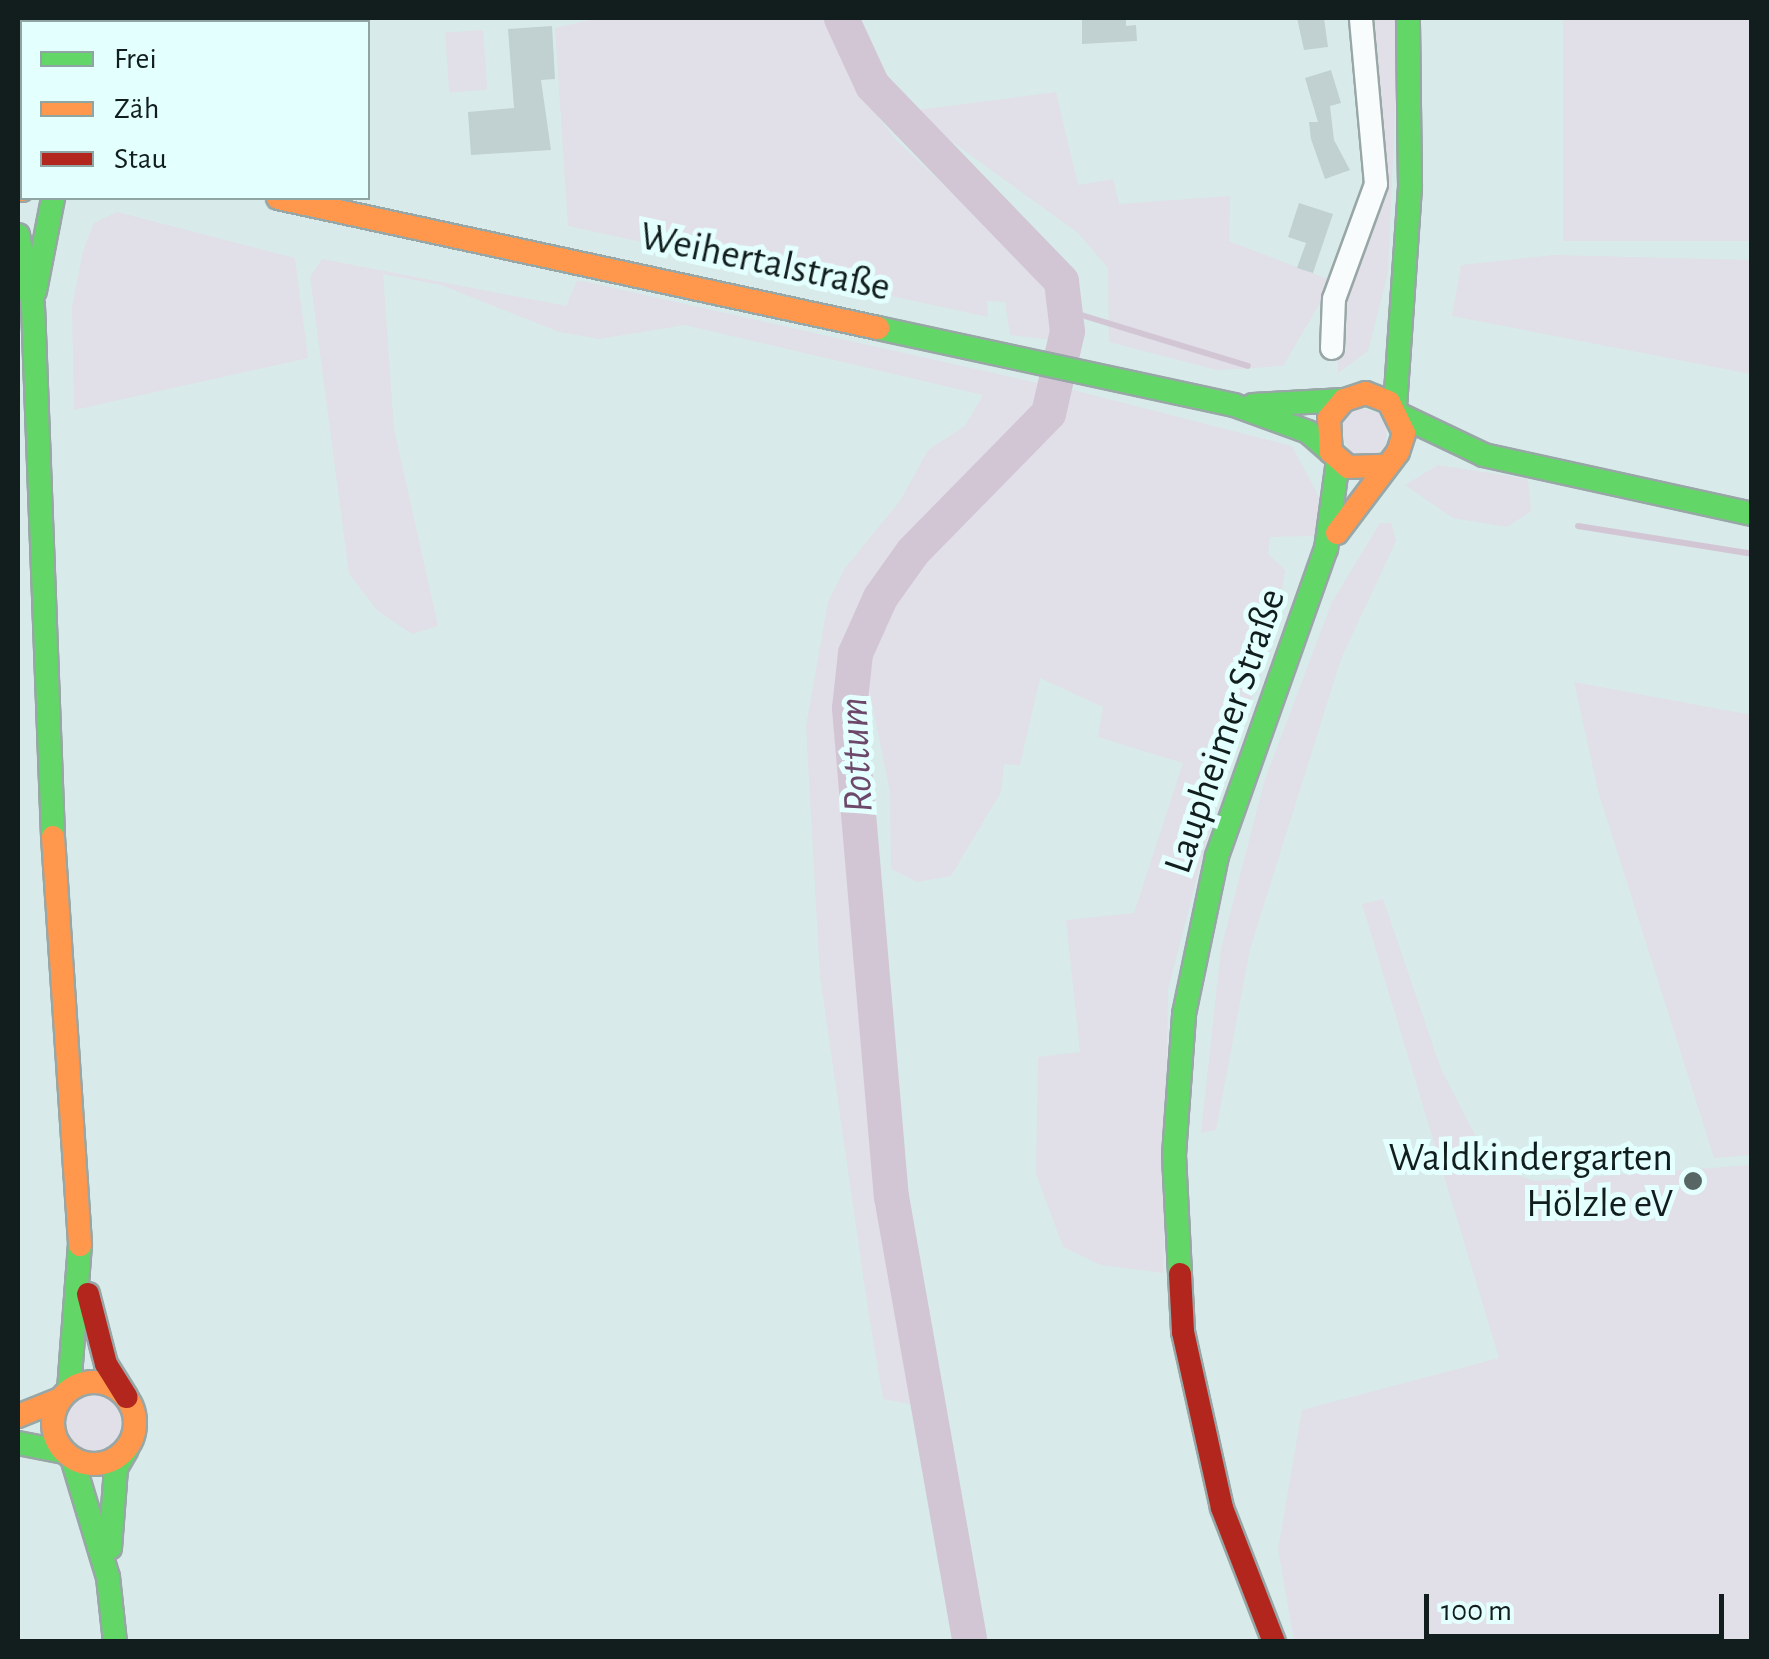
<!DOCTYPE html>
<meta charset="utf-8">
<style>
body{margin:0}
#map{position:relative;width:1769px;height:1659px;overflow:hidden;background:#d8ebea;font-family:"Alegreya Sans",sans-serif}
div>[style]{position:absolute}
.green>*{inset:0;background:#e1dfe8;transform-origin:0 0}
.round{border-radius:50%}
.stream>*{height:6px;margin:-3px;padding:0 3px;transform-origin:3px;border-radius:3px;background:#d2c6d5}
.river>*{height:35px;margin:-17.5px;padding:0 17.5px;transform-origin:17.5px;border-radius:17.5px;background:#d2c6d5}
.building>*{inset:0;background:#c1d0d0}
.roads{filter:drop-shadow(2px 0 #98a7a6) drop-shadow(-2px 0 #98a7a6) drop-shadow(0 2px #98a7a6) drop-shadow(0 -2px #98a7a6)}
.street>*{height:22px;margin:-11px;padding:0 11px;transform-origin:11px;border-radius:11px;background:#f9fcfc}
.fast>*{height:22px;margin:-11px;padding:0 11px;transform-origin:11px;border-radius:11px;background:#63d668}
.slow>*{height:22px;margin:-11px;padding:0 11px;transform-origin:11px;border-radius:11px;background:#ff974d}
.slow>.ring{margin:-11px;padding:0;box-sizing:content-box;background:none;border:22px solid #ff974d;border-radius:50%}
.jam>*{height:22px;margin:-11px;padding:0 11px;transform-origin:11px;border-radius:11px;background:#b3261e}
.dots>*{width:28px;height:28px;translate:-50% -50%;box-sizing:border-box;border:5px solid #e3fffe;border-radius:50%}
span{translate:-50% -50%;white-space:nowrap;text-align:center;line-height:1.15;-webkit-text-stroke:10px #e3fffe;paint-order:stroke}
.street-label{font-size:40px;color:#111e1d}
.poi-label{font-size:40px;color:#111e1d}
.right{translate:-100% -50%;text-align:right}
.water-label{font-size:42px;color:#6d486a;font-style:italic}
.frame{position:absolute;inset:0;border:20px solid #111e1d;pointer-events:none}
.legend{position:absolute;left:20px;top:20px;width:350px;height:180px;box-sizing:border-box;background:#e3fffe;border:2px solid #8fa5a4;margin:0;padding:12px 18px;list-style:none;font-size:30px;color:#111e1d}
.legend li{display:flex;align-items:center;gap:20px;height:50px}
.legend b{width:50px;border:2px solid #8fa5a4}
.scale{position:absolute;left:1424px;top:1594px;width:300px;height:45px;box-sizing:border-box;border:5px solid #111e1d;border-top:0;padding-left:12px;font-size:30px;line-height:35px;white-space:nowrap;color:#111e1d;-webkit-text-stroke:8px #e3fffe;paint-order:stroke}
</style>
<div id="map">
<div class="green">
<i style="clip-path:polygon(599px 18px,830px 18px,853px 85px,896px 140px,1047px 282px,1052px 340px,1010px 335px,1005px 302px,987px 301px,988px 317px,568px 226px,555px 28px)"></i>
<i style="clip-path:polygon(1370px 18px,1399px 18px,1388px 273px,1368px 351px,1338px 373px,1337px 307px,1373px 213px)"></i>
<i style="left:1563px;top:18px;width:188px;height:223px"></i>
<i style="left:483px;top:30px;width:60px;height:38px;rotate:86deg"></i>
<i style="clip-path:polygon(1056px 92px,1078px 185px,1113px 179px,1119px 204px,1230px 196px,1229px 241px,1333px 281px,1283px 366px,1217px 370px,1109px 342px,1108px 268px,1078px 233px,910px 111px)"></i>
<i style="clip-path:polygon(117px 212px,295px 258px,308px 358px,74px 410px,72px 307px,83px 251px,94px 223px)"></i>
<i style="clip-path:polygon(1554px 255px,1751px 260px,1751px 374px,1452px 316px,1461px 265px)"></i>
<i style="clip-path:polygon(322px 259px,566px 306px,577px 281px,587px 282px,1051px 386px,866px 601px,842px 678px,842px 807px,915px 1405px,883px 1399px,869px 1316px,820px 977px,806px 726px,828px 602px,845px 568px,900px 501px,928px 450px,965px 426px,983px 395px,685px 325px,599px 339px,559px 332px,441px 285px,383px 274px,394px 429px,438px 626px,412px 634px,378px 611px,349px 574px,310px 277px)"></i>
<i style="clip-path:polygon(1069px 389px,1292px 446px,1319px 497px,1314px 536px,1270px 537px,1268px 554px,1285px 570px,1276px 627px,1214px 811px,1168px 990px,1163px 1273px,1101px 1265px,1063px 1247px,1036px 1174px,1038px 1057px,1080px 1052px,1066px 920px,1134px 913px,1183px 763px,1098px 737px,1103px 707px,1040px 678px,1020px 765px,1004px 764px,1001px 792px,951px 876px,917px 882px,891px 869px,890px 792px,865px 669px,874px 632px,908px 571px,1035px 447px)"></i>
<i style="clip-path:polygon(1353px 405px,1387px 416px,1386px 450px,1354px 460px,1336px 424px)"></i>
<i style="clip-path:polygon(1438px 465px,1528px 479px,1531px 511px,1507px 527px,1453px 518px,1405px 485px)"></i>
<i style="clip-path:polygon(1380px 523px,1391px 523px,1396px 541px,1341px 659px,1250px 949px,1216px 1130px,1201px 1133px,1221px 949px,1265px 779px,1332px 602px)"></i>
<i style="clip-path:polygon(1574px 682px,1751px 715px,1751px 1155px,1714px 1158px,1598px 791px)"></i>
<i style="clip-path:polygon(1383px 899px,1441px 1069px,1480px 1145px,1506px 1171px,1534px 1181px,1751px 1165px,1751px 1641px,1294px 1641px,1278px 1549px,1302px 1410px,1499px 1358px,1362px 904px)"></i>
<i class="round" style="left:64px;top:1392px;width:60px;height:60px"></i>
</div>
<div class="stream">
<i style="left:1065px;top:310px;width:191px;rotate:17deg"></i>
<i style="left:1578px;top:526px;width:176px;rotate:9.1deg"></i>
</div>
<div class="river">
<i style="left:841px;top:18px;width:74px;rotate:65.2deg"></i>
<i style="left:872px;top:85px;width:272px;rotate:46deg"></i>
<i style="left:1061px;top:281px;width:50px;rotate:83.2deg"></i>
<i style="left:1067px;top:331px;width:84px;rotate:103deg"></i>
<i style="left:1048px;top:413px;width:194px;rotate:134.4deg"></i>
<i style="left:912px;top:552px;width:55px;rotate:125.4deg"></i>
<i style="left:880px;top:597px;width:61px;rotate:114.1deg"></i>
<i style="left:855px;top:653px;width:55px;rotate:96.2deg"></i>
<i style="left:849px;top:708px;width:490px;rotate:85.1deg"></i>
<i style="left:891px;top:1196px;width:453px;rotate:80deg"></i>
</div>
<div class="building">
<i style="clip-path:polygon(1082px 18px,1126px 18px,1126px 26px,1136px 25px,1137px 41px,1082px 44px)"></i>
<i style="clip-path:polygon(1297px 18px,1324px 18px,1328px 47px,1304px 50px)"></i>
<i style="clip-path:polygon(552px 26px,555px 79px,541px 80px,551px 150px,471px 155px,468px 112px,514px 108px,508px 29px)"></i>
<i style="clip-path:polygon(1331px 70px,1341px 103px,1330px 106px,1334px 140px,1350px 170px,1325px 179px,1311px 139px,1309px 122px,1318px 122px,1305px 78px)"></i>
<i style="clip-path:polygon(1299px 203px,1333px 214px,1313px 273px,1297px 268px,1306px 243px,1288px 237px)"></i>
</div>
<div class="roads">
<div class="street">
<i style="left:282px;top:18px;width:4px;rotate:90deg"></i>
<i style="left:1332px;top:348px;width:49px;rotate:-87.7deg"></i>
<i style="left:1334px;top:299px;width:122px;rotate:-69.9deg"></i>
<i style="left:1376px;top:184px;width:167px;rotate:-95.2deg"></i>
</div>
<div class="fast">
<i style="left:35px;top:18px;width:4px;rotate:90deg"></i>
<i style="left:18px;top:235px;width:73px;rotate:78.1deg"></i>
<i style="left:33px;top:306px;width:531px;rotate:87.84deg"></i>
<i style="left:35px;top:291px;width:95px;rotate:-79deg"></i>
<i style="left:878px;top:328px;width:364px;rotate:12.2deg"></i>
<i style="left:1234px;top:405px;width:79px;rotate:20deg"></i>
<i style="left:1308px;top:432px;width:30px;rotate:41deg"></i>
<i style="left:1253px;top:405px;width:91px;rotate:-3.1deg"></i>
<i style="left:1395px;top:407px;width:222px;rotate:-86.1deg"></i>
<i style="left:1410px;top:186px;width:168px;rotate:-90.7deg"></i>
<i style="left:1400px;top:415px;width:93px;rotate:25.5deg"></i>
<i style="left:1484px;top:455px;width:274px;rotate:12.4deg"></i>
<i style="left:1180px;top:1274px;width:119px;rotate:-92.9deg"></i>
<i style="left:1174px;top:1155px;width:141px;rotate:-85.9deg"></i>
<i style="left:1184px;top:1014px;width:161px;rotate:-78.2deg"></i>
<i style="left:1217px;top:856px;width:326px;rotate:-70.5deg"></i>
<i style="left:1326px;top:549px;width:90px;rotate:-82.3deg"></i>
<i style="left:69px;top:1390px;width:145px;rotate:-85.7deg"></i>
<i style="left:18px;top:1443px;width:47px;rotate:11.1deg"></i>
<i style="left:72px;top:1458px;width:124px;rotate:73.2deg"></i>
<i style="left:108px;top:1577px;width:65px;rotate:83.9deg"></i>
<i style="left:110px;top:1548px;width:80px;rotate:-85.7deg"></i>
<i style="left:116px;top:1468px;width:22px;rotate:-60deg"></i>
</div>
<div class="slow">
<i style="left:18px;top:189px;width:4px;rotate:14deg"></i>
<i style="left:278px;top:198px;width:614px;rotate:12.23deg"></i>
<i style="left:1337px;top:533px;width:101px;rotate:-53deg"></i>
<i style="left:1398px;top:452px;width:20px;rotate:-72deg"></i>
<i style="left:1404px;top:433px;width:34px;rotate:-116deg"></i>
<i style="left:1389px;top:402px;width:25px;rotate:-159deg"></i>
<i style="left:1366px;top:393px;width:23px;rotate:162deg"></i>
<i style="left:1344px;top:400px;width:23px;rotate:130deg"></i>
<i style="left:1329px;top:418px;width:34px;rotate:87deg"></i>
<i style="left:1331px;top:452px;width:23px;rotate:41deg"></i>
<i style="left:1348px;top:467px;width:36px;rotate:-2deg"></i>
<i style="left:53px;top:837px;width:409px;rotate:86.2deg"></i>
<i class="ring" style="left:53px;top:1382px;width:60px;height:60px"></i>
<i style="left:18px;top:1416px;width:45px;rotate:-22deg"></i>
</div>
<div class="jam">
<i style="left:18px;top:87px;width:13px;rotate:-72deg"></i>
<i style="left:1180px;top:1274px;width:58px;rotate:87deg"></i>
<i style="left:1183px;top:1332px;width:180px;rotate:77.5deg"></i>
<i style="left:1222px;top:1508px;width:144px;rotate:68.8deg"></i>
<i style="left:88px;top:1294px;width:72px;rotate:75.6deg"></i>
<i style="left:106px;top:1364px;width:39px;rotate:58deg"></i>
</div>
</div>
<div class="dots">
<i style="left:1693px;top:1181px;background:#576665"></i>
</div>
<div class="street-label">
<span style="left:765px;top:262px;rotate:12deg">Weihertalstraße</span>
<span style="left:1225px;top:731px;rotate:-71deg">Laupheimer Straße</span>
</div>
<div class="poi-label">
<span class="right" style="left:1673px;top:1181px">Waldkindergarten<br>Hölzle eV</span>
</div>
<div class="water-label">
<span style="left:856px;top:755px;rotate:-93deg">Rottum</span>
</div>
<div class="frame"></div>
<ul class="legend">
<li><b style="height:12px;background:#63d668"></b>Frei</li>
<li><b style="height:12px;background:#ff974d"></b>Zäh</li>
<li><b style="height:12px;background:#b3261e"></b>Stau</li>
</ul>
<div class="scale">100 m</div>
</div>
